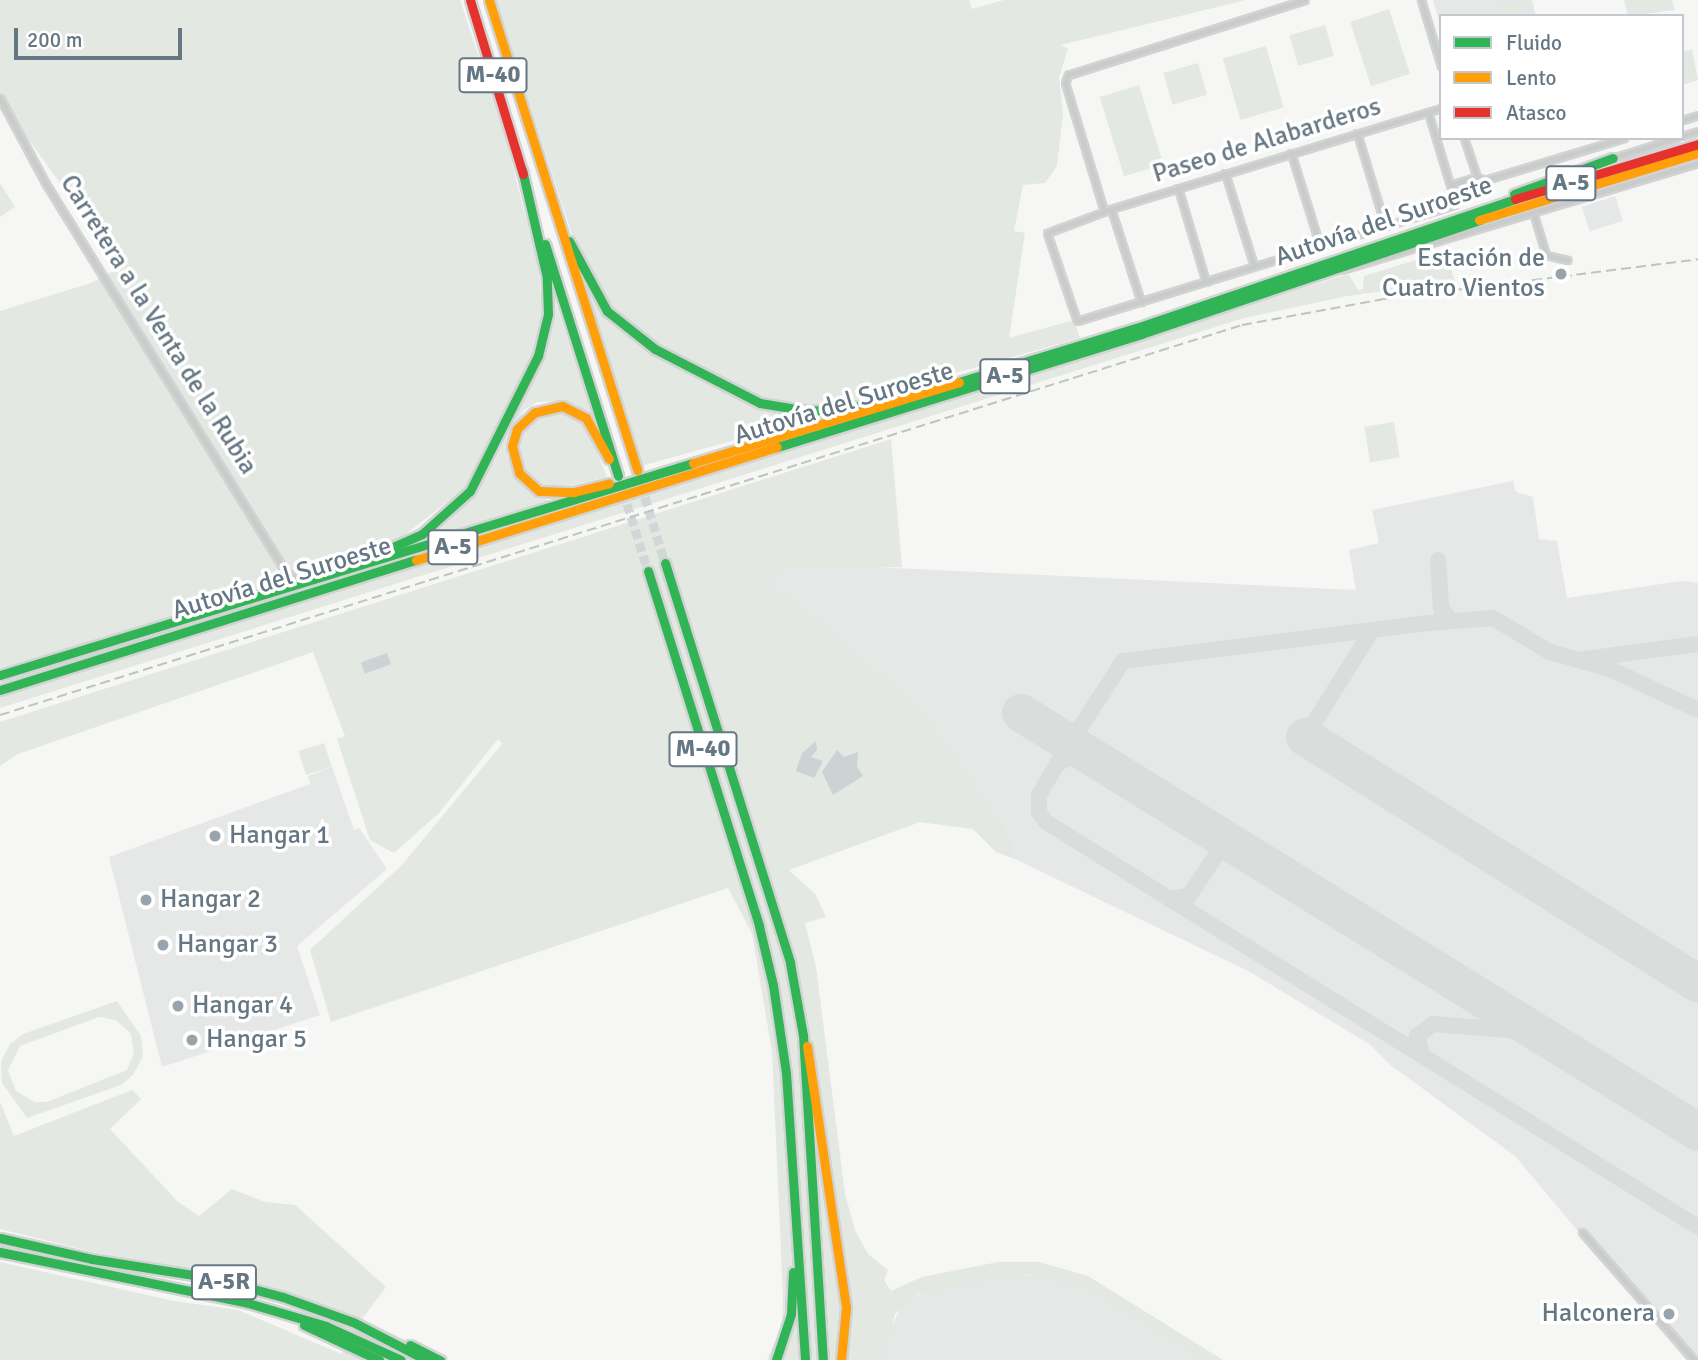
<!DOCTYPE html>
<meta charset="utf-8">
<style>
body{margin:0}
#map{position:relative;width:1698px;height:1360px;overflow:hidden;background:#f6f6f4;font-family:Signika,sans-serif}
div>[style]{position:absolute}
.built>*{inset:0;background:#e6e7e7;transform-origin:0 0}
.green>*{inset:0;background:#e4e8e2;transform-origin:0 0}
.water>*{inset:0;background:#cbd3d5;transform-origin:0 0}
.taxiway>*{height:16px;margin:-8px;padding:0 8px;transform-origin:8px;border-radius:8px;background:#dbdcdc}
.runway>*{height:38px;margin:-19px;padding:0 19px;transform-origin:19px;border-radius:19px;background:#dbdcdc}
.highway-tunnel>*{height:9px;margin-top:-4.5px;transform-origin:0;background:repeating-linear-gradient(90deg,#d2d6d8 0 9px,transparent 0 13.5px)}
.roads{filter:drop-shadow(2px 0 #d2d3d3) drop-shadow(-2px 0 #d2d3d3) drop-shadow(0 2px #d2d3d3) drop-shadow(0 -2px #d2d3d3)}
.street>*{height:5px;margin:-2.5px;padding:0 2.5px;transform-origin:2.5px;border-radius:2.5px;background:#cacccc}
.fast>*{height:9px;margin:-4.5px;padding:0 4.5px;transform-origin:4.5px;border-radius:4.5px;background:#30b455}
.slow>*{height:9px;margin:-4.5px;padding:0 4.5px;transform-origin:4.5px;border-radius:4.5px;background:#ff9f0a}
.jam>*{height:9px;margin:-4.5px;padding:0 4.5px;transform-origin:4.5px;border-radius:4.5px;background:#e5322d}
.rail>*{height:2px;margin-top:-1px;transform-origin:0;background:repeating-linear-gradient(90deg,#c0c2c3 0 10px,transparent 0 15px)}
.dots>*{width:19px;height:19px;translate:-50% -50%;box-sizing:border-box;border:4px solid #fff;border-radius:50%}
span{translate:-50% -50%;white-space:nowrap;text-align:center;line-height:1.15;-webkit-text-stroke:7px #fff;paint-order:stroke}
.shield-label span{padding:2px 5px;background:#fff;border:2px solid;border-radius:5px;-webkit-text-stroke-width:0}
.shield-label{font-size:24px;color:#667784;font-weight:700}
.street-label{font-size:26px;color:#667784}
.poi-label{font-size:26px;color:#667784}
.right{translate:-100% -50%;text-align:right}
.left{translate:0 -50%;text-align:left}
.legend{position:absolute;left:1439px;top:14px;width:245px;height:126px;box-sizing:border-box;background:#fff;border:2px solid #c2c9ce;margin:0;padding:9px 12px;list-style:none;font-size:21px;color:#667784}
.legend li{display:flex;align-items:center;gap:14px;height:35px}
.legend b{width:35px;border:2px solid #c2c9ce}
.scale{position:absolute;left:14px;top:28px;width:168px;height:32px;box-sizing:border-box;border:4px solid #667784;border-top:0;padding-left:9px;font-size:21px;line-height:24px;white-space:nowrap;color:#667784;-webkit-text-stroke:5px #fff;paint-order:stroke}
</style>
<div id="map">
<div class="built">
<i style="clip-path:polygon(1433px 0,1532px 0,1536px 16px,1441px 16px,1441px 27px)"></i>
<i style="left:1615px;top:196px;width:26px;height:35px;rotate:72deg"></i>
<i style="clip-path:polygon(1513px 481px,1516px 492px,1533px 497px,1539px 539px,1557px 541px,1567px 598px,1681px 581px,1698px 583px,1698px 1360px,1686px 1360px,1515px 1156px,1389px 1064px,1369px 1044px,1250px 972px,1015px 859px,1014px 841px,925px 710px,818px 618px,768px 583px,786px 569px,852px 566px,1356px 590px,1349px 550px,1379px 543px,1372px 510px)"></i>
<i style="clip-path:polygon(332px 767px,354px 830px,359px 828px,387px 869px,297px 946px,320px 1015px,162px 1067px,109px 857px,310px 784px,308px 776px)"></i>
<i style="clip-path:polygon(1007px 1274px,1044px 1276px,1081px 1288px,1201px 1360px,883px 1360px,889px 1331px,904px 1302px,933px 1287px)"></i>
</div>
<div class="green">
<i style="clip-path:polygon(0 0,460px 0,504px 132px,539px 269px,542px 315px,533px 355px,465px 488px,397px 541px,298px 572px,264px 590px,0 668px,0 311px,91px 283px,121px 267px,0 100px)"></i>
<i style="clip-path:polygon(496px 0,969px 0,972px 9px,1004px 0,1246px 0,1061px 45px,1068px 49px,1059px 77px,1063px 114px,1057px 166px,1045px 183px,1023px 185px,1014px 231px,1025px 233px,1009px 338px,1074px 320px,1080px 338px,849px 403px,814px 408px,757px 398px,659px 347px,611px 309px,575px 244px)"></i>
<i style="clip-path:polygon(1528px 0,1533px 16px,1500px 16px,1496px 2px)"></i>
<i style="clip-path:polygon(1624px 0,1672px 0,1675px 10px,1628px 16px)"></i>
<i style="left:1389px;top:9px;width:68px;height:41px;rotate:72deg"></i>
<i style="left:1325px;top:25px;width:32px;height:37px;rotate:74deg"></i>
<i style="left:1266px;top:46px;width:64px;height:45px;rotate:74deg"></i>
<i style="clip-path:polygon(1692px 49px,1698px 80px,1682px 85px,1682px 52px)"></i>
<i style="left:1198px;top:63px;width:33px;height:36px;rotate:74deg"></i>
<i style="left:1139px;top:85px;width:83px;height:41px;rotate:73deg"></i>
<i style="clip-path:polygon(0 183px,15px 207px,0 217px)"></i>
<i style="clip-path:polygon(1444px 247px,1455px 282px,1347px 296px,1244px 318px,0 708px,0 695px,1341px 276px,1349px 275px,1358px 290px,1363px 289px,1364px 276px,1422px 258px,1429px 268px,1442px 265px)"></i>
<i style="clip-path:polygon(585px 288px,622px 332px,642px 348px,754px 406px,810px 416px,844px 410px,641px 466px)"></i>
<i style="clip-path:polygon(552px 291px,593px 416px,559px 401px,537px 402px,523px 411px,507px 444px,507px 457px,528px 492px,550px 501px,427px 541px,455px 515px,495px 460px,540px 364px,550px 322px)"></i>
<i style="clip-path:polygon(563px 410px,586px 424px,607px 477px,552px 490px,526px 474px,517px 460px,516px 446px,529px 422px,543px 413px)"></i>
<i style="left:1394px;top:422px;width:36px;height:30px;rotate:81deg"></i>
<i style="clip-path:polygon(891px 439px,902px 567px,786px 569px,769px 583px,818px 618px,925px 710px,1014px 841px,1015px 859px,996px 852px,973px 829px,920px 822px,789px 870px,816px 895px,826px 917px,805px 923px,816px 967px,845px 1194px,855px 1230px,868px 1254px,888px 1270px,884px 1280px,891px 1291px,922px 1277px,998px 1262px,1039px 1262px,1088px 1276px,1223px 1360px,1201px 1360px,1081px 1288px,1028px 1274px,919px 1293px,895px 1314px,883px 1360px,767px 1360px,782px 1325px,783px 1297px,772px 1052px,752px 933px,728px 888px,331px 1022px,310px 950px,402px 865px,502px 744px,498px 739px,439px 813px,394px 853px,370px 840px,337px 739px,345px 736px,313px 652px,18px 754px,0 766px,0 722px)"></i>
<i style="left:324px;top:743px;width:25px;height:27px;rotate:72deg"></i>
<i style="clip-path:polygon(evenodd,117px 1001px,141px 1036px,143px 1056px,133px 1075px,121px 1085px,27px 1118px,2px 1083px,1px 1062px,10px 1044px,23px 1034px,117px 1001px,99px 1017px,116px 1020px,131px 1034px,134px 1054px,127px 1070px,47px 1102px,35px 1102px,16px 1091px,8px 1070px,20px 1046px,99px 1017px)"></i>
<i style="clip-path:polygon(132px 1090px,141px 1099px,110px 1129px,178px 1202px,199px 1216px,232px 1189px,265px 1202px,295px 1205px,386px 1287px,362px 1319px,447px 1360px,0 1360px,0 1262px,174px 1301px,238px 1310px,341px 1354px,361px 1320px,226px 1275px,93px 1252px,0 1229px,0 1102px,14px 1136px)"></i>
</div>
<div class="water">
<i style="left:387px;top:653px;width:12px;height:28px;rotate:70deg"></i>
<i style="clip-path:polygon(816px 741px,817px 750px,811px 757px,823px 761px,814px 778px,796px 771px,802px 753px)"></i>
<i style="clip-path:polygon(837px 750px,844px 757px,858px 752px,857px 767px,863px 776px,833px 795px,822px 772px)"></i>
</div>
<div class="taxiway">
<i style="left:1438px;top:560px;width:48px;rotate:86.4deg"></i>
<i style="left:1441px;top:608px;width:16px;rotate:52deg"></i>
<i style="left:1585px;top:659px;width:114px;rotate:-7.6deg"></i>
<i style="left:1305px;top:737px;width:126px;rotate:-57.9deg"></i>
<i style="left:1093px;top:758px;width:22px;rotate:-175deg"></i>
<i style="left:1071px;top:756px;width:16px;rotate:150deg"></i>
<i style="left:1057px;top:764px;width:36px;rotate:120deg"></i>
<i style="left:1039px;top:795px;width:17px;rotate:90deg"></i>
<i style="left:1039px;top:812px;width:12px;rotate:55deg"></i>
<i style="left:1046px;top:822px;width:768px;rotate:31.85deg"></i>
<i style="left:1058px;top:762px;width:120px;rotate:-57.2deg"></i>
<i style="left:1123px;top:661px;width:307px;rotate:-7.1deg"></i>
<i style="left:1428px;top:623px;width:65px;rotate:-4.4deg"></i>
<i style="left:1493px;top:618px;width:66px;rotate:30.8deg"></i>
<i style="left:1550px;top:652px;width:62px;rotate:15.8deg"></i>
<i style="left:1610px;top:669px;width:97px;rotate:25deg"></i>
<i style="left:1169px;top:899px;width:20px;rotate:-9deg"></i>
<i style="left:1189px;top:896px;width:53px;rotate:-56.6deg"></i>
<i style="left:1218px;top:852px;width:25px;rotate:-5deg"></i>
<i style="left:1422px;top:1055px;width:20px;rotate:-105deg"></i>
<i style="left:1417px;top:1036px;width:20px;rotate:-37deg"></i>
<i style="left:1433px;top:1024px;width:76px;rotate:4.5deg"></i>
<i style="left:1509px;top:1030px;width:50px;rotate:17.4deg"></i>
<i style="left:1691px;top:1127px;width:11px;rotate:52deg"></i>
</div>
<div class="runway">
<i style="left:1021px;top:713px;width:796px;rotate:31.75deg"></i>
<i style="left:1305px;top:737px;width:464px;rotate:32.1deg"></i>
</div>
<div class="highway-tunnel">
<i style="left:641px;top:484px;width:83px;rotate:73.1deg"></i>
<i style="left:623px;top:491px;width:84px;rotate:72.6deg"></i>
</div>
<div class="roads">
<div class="street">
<i style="left:1421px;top:0;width:69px;rotate:73.1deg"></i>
<i style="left:0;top:98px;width:98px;rotate:61.9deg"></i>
<i style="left:46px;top:184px;width:455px;rotate:58.3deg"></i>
<i style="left:285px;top:571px;width:18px;rotate:38deg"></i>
<i style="left:1441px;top:108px;width:345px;rotate:163deg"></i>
<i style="left:1111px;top:209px;width:68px;rotate:159.4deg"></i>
<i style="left:1047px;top:233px;width:93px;rotate:71.2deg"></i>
<i style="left:1077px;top:321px;width:394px;rotate:-17.1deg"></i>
<i style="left:1454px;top:205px;width:18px;rotate:-93deg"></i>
<i style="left:1428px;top:112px;width:76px;rotate:73.2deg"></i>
<i style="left:1450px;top:185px;width:28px;rotate:-17deg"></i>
<i style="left:1682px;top:120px;width:17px;rotate:-17deg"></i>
<i style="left:1357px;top:133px;width:97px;rotate:73.2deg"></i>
<i style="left:1682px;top:136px;width:17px;rotate:-17deg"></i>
<i style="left:1464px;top:138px;width:41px;rotate:71.6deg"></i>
<i style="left:1291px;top:153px;width:97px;rotate:72.7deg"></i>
<i style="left:1613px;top:158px;width:66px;rotate:-17.6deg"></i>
<i style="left:1225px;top:173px;width:97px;rotate:72.7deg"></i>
<i style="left:1477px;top:177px;width:9px;rotate:21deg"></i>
<i style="left:1485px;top:180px;width:145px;rotate:-16.8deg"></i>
<i style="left:1178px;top:188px;width:98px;rotate:73.4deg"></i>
<i style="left:1111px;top:209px;width:98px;rotate:72.1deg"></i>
<i style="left:1104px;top:211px;width:134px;rotate:-106.9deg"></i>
<i style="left:1065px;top:83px;width:9px;rotate:-69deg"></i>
<i style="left:1068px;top:75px;width:248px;rotate:-17.6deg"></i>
<i style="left:1533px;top:212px;width:45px;rotate:73.2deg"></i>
<i style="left:1546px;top:255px;width:22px;rotate:13deg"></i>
<i style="left:1341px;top:270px;width:373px;rotate:-16.7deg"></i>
<i style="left:276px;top:589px;width:20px;rotate:-63deg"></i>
<i style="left:1582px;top:1232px;width:170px;rotate:48.8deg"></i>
</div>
<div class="fast">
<i style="left:1514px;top:194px;width:105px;rotate:-20deg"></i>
<i style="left:569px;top:241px;width:80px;rotate:61.5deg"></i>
<i style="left:607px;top:311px;width:61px;rotate:38.4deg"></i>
<i style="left:655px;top:349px;width:118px;rotate:27.2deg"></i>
<i style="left:760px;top:403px;width:50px;rotate:9.3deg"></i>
<i style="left:809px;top:411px;width:54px;rotate:-5.3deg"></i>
<i style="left:545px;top:244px;width:243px;rotate:72.5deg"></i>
<i style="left:959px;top:382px;width:185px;rotate:-17deg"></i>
<i style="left:1136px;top:328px;width:400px;rotate:-18.8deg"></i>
<i style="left:777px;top:447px;width:381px;rotate:-17.2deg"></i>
<i style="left:1141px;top:334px;width:357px;rotate:-18.6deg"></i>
<i style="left:379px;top:553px;width:47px;rotate:-23.8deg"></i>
<i style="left:422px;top:534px;width:64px;rotate:-41.9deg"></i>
<i style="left:470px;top:491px;width:151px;rotate:-63.3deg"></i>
<i style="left:538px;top:356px;width:43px;rotate:-76.6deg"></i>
<i style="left:548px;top:314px;width:36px;rotate:-92deg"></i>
<i style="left:547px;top:278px;width:111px;rotate:-103deg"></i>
<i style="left:665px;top:563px;width:419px;rotate:72.6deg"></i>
<i style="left:790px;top:963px;width:73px;rotate:79.8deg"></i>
<i style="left:803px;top:1035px;width:326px;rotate:86.5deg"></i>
<i style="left:648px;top:571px;width:372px;rotate:72.6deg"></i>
<i style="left:759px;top:926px;width:61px;rotate:76.7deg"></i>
<i style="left:773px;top:985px;width:89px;rotate:81.6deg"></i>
<i style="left:786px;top:1073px;width:288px;rotate:86.2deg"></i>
<i style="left:0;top:675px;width:725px;rotate:-17.01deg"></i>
<i style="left:0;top:690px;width:436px;rotate:-17.4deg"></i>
<i style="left:0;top:1238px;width:94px;rotate:12.9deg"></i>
<i style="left:92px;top:1259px;width:121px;rotate:9deg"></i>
<i style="left:212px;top:1278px;width:73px;rotate:15deg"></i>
<i style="left:283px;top:1297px;width:74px;rotate:19.7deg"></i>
<i style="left:353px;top:1322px;width:82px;rotate:27.5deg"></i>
<i style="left:0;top:1252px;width:253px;rotate:11.6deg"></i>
<i style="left:248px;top:1303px;width:81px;rotate:16.4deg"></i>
<i style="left:326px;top:1326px;width:82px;rotate:24.4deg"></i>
<i style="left:304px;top:1325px;width:83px;rotate:25deg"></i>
<i style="left:410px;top:1345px;width:34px;rotate:27deg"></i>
<i style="left:776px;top:1360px;width:48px;rotate:-71.9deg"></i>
<i style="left:791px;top:1314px;width:42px;rotate:-87.3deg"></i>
</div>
<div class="slow">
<i style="left:489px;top:0;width:493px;rotate:72.5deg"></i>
<i style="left:1479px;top:220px;width:229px;rotate:-17deg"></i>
<i style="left:609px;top:459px;width:47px;rotate:-119.3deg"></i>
<i style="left:586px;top:418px;width:27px;rotate:-153deg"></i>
<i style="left:562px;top:406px;width:28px;rotate:167deg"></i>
<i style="left:535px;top:412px;width:25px;rotate:137deg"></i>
<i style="left:517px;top:429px;width:18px;rotate:106deg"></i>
<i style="left:512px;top:446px;width:28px;rotate:75deg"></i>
<i style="left:519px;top:473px;width:27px;rotate:42deg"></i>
<i style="left:539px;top:491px;width:35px;rotate:2deg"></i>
<i style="left:574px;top:492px;width:36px;rotate:-14deg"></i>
<i style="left:693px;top:463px;width:278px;rotate:-16.9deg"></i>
<i style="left:416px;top:560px;width:378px;rotate:-17.4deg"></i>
<i style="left:807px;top:1046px;width:265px;rotate:81.5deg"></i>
<i style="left:846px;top:1308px;width:52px;rotate:95.5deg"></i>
</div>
<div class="jam">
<i style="left:470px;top:0;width:182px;rotate:73.1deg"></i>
<i style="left:1515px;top:199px;width:191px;rotate:-16.7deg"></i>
</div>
</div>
<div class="rail">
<i style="left:0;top:715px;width:1302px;rotate:-17.43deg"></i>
<i style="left:1242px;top:325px;width:143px;rotate:-10.4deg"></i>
<i style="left:1383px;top:299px;width:318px;rotate:-7.2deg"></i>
</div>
<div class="dots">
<i style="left:1561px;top:274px;background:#98a3ab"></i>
<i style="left:215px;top:836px;background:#98a3ab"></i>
<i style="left:146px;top:900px;background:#98a3ab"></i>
<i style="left:163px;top:945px;background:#98a3ab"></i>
<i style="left:178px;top:1006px;background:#98a3ab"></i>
<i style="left:192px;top:1040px;background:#98a3ab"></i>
<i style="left:1669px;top:1314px;background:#98a3ab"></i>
</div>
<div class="shield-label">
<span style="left:493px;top:75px">M-40</span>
<span style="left:1571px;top:183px">A-5</span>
<span style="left:1005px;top:376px">A-5</span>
<span style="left:453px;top:547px">A-5</span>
<span style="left:703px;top:749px">M-40</span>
<span style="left:224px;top:1282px">A-5R</span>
</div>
<div class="street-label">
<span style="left:1267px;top:141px;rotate:-17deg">Paseo de Alabarderos</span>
<span style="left:1384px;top:222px;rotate:-19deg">Autovía del Suroeste</span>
<span style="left:158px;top:325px;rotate:58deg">Carretera a la Venta de la Rubia</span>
<span style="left:844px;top:404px;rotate:-17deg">Autovía del Suroeste</span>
<span style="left:282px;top:579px;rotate:-17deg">Autovía del Suroeste</span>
</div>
<div class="poi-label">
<span class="right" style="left:1545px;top:274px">Estación de<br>Cuatro Vientos</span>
<span class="left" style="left:229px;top:836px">Hangar 1</span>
<span class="left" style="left:160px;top:900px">Hangar 2</span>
<span class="left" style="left:177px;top:945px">Hangar 3</span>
<span class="left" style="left:192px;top:1006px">Hangar 4</span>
<span class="left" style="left:206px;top:1040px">Hangar 5</span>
<span class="right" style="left:1655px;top:1314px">Halconera</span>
</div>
<ul class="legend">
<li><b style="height:9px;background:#30b455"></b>Fluido</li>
<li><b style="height:9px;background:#ff9f0a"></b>Lento</li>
<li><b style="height:9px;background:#e5322d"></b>Atasco</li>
</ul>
<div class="scale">200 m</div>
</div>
